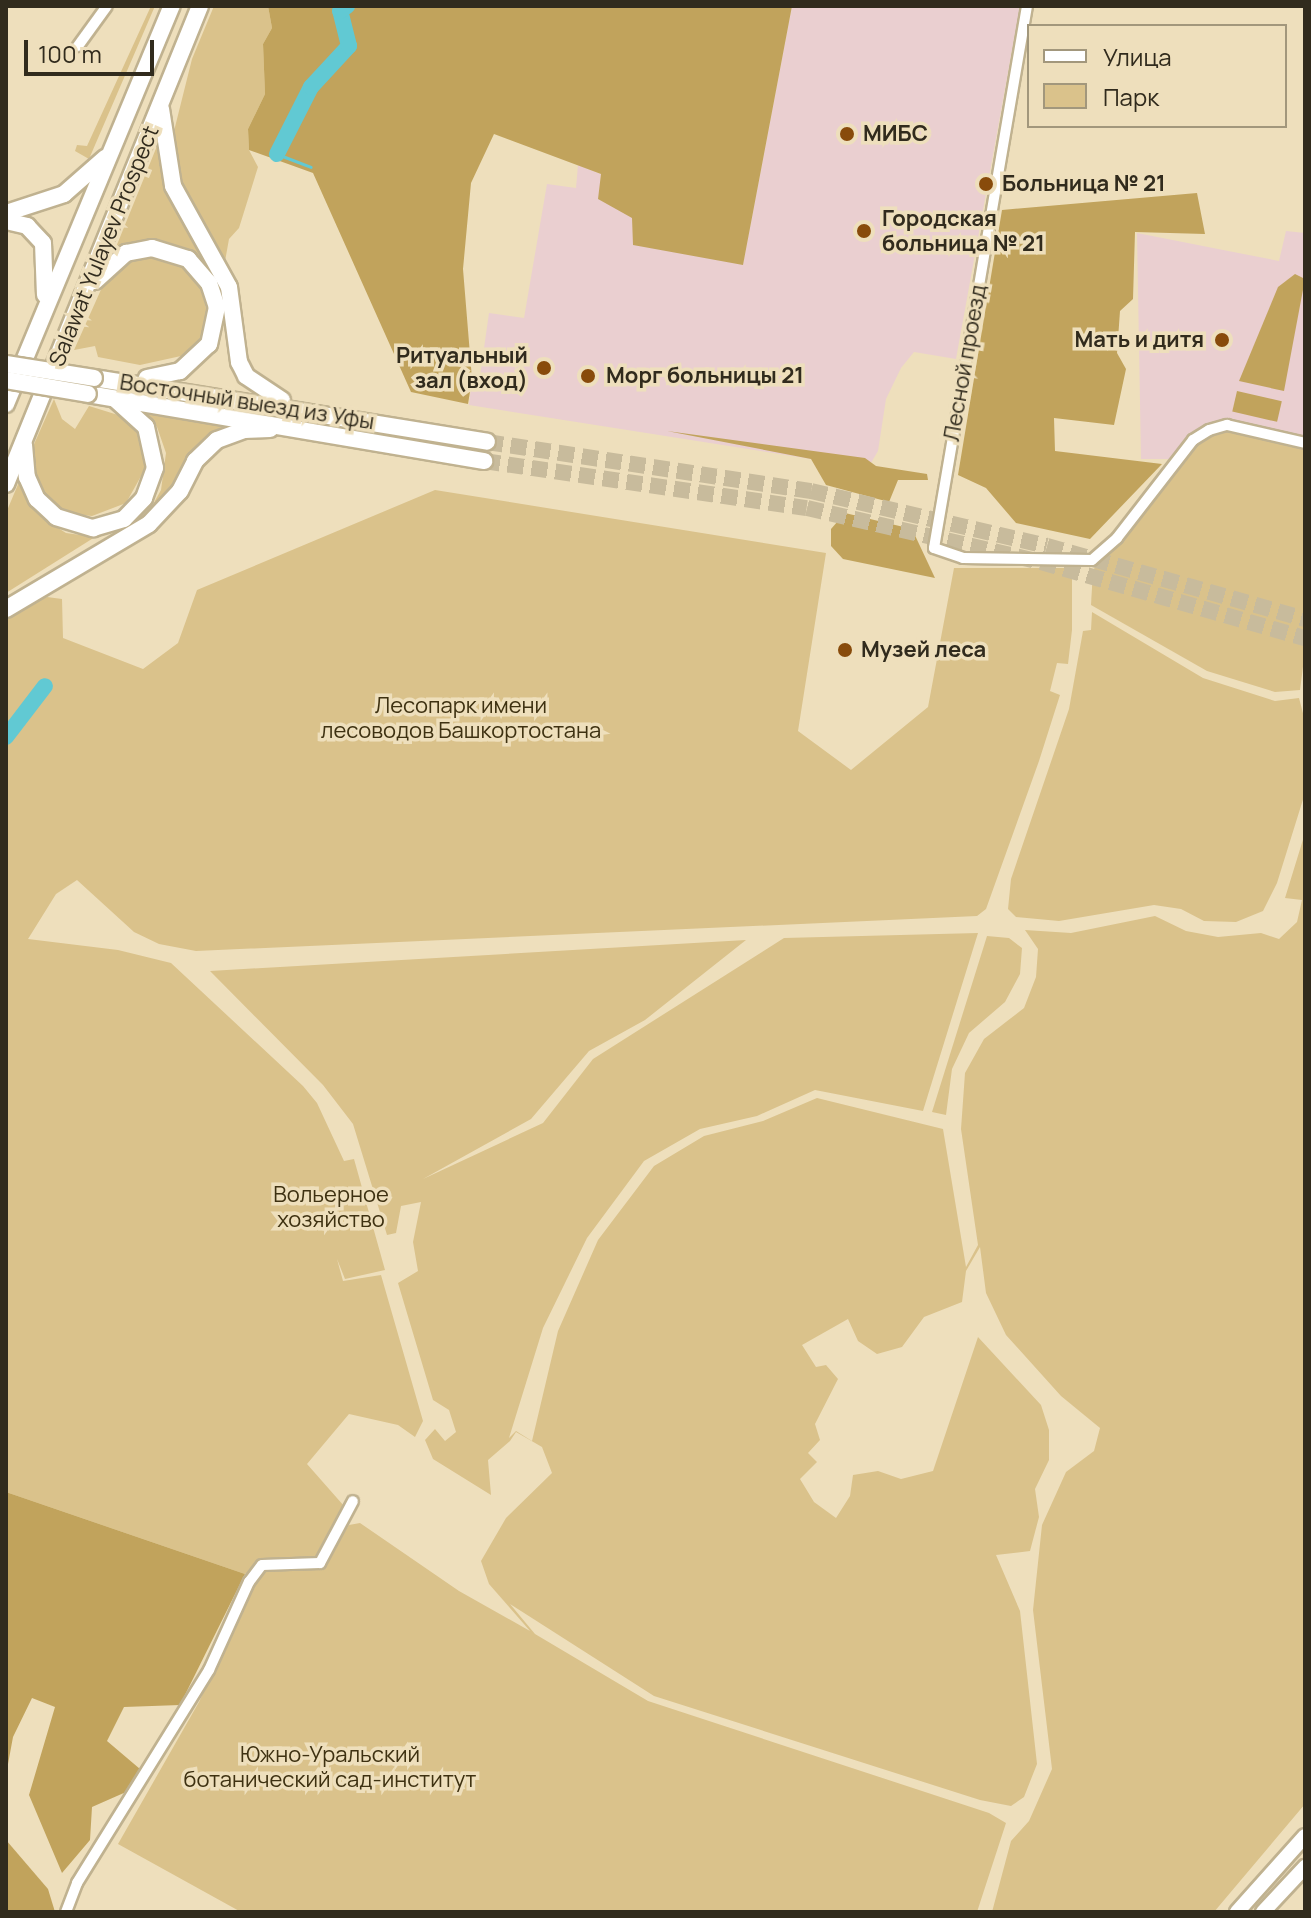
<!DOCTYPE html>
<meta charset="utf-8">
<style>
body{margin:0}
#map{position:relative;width:1311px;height:1918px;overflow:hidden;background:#eedfbc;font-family:Manrope,sans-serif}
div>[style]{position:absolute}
.medical>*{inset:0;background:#eacfd0}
.green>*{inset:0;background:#dac28b}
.forest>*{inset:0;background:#c1a35c;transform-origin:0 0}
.stream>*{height:3px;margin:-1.5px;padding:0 1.5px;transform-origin:1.5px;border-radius:1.5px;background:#61c9d3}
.river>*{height:16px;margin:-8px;padding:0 8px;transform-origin:8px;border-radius:8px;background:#61c9d3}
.primary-tunnel>*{height:16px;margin-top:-8px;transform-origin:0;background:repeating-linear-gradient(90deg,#c8bb9c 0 16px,transparent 0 24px)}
.roads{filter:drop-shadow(2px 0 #c0b290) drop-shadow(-2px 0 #c0b290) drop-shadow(0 2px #c0b290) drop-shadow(0 -2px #c0b290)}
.street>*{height:10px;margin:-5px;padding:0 5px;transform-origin:5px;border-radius:5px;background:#fff}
.secondary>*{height:14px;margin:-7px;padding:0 7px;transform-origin:7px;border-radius:7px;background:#fff}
.primary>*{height:16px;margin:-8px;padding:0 8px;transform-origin:8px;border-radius:8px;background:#fff}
.bridges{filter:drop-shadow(2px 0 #c0b290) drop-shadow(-2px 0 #c0b290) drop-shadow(0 2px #c0b290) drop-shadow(0 -2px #c0b290)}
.primary-bridge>*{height:16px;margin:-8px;padding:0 8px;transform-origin:8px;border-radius:8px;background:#fff}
.dots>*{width:22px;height:22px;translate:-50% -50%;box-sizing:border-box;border:4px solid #eedfbc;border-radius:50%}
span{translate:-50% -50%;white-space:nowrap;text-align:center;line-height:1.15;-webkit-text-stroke:7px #eedfbc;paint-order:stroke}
.poi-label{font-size:22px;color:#312b1d;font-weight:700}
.left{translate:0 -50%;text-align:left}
.right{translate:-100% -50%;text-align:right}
.street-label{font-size:22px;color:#312b1d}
.park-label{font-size:22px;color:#3e3111}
.frame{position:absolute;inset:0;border:8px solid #312b1d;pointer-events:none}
.legend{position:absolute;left:1027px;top:24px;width:260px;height:104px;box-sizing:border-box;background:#eedfbc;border:2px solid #a2977c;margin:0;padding:10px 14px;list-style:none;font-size:24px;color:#312b1d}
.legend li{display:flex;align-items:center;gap:16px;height:40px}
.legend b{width:40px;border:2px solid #a2977c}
.scale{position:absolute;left:24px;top:40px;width:130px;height:36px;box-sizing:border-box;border:4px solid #312b1d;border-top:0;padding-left:10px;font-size:24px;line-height:28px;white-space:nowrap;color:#312b1d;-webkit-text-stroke:6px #eedfbc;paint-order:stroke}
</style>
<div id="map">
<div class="medical">
<i style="clip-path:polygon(792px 6px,1020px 6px,956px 359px,914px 352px,901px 368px,886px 399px,878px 451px,868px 468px,469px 405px,472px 379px,480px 376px,489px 313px,524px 318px,547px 184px,576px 188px,578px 165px,601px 174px,599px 199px,743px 264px)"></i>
<i style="clip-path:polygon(1286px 231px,1305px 233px,1305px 439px,1228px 420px,1210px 422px,1192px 433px,1172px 459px,1141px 459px,1137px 233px,1279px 261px)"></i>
</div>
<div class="green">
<i style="clip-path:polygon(151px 6px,155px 6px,89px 159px,75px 151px,77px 145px,87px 146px)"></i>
<i style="clip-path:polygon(214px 6px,268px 6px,272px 28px,263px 44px,265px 94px,248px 129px,249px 150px,258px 167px,239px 228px,229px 239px,224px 267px,183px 185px,174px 131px,192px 59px)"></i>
<i style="clip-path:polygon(157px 146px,164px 188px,217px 279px,214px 282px,202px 262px,164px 242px,114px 252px)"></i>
<i style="clip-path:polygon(147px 254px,183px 264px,203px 287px,208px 322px,199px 340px,181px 356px,140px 365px,98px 357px,95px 346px,74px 350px,108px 274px)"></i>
<i style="clip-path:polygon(54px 399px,62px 419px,75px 429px,89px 406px,131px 419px,140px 428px,147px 450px,145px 469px,126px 503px,92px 516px,73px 514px,55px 507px,43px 494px,33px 476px,31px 451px)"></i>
<i style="clip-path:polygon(139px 408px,233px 426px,200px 442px,169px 493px,147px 515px,161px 490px,166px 453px,157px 427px)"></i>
<i style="clip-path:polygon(1222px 429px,1286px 440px,1305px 451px,1305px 651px,1300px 690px,1275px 692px,1207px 671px,1091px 605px,1093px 570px,1197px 444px)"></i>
<i style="clip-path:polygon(19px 482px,42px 518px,66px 533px,95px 537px,6px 593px,6px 513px)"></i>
<i style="clip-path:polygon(435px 490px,826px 553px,798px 731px,851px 770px,928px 707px,954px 568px,1072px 568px,1072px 630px,1068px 664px,1057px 663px,1050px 691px,1060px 695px,1039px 761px,986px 909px,977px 916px,196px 951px,159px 944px,134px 932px,77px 880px,56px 894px,28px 939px,118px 950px,171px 963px,303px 1086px,317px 1103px,344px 1161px,354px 1159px,385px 1270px,345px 1279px,337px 1259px,343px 1281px,381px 1275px,423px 1421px,415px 1437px,398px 1425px,349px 1414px,307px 1464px,344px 1506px,315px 1560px,322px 1567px,349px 1525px,360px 1523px,459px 1591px,530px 1631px,489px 1584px,481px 1561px,506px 1518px,552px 1473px,542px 1447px,516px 1432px,510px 1441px,488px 1460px,491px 1495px,433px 1459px,425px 1440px,435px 1429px,445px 1441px,456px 1432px,449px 1410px,433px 1400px,398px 1283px,418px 1271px,413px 1242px,421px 1202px,401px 1206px,396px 1233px,387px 1235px,353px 1124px,323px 1085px,210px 971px,746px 940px,645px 1020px,589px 1051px,531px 1119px,423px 1179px,543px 1123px,593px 1059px,784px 938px,978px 933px,923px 1111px,815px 1090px,757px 1116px,700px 1129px,644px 1161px,587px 1238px,543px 1328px,509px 1438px,516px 1431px,532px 1441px,558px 1331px,598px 1240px,654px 1166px,704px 1136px,763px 1121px,817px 1098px,943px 1129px,966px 1267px,978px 1245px,961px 1129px,965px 1073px,984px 1039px,1024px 1008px,1036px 977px,1038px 949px,1025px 930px,1071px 933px,1155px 916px,1186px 931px,1218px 937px,1261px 933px,1279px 939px,1297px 922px,1302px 900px,1285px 898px,1305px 833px,1305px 1804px,1214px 1912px,992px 1912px,1011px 1841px,1029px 1821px,1052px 1769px,1033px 1610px,1042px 1525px,1066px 1472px,1094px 1451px,1100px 1428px,1061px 1396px,1006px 1335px,986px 1293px,980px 1247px,966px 1271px,962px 1302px,924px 1317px,902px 1347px,877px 1354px,858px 1341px,848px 1319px,802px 1345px,816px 1367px,826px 1365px,838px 1379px,815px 1424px,820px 1440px,808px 1453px,817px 1462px,800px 1479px,814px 1502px,836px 1518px,850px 1496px,853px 1475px,878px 1471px,901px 1479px,933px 1471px,978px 1337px,1041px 1405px,1049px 1430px,1049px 1460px,1035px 1489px,1039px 1517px,1030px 1551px,996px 1555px,1020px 1611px,1037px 1764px,1024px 1797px,1011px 1806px,980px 1800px,654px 1696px,510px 1604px,535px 1634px,648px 1701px,989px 1813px,1006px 1823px,977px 1912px,241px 1912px,118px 1844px,199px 1702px,264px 1561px,245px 1574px,6px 1492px,6px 616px,47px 597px,62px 599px,63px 638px,143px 669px,178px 643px,197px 590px)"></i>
<i style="clip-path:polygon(1092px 612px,1203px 678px,1275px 701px,1299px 698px,1305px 721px,1305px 793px,1277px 883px,1263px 911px,1236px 922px,1204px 921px,1181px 909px,1154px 905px,1059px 921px,1016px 917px,1008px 909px,1011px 879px,1069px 709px,1083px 631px,1091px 630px)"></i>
<i style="clip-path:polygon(987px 936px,1009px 938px,1022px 948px,1020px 974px,1005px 1002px,969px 1033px,952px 1069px,946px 1115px,932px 1112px)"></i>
</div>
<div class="forest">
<i style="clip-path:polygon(268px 6px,792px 6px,743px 265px,633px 245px,632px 218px,598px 199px,601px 174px,494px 134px,471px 183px,463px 269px,472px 379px,468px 404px,411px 392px,313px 173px,249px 150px,248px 129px,265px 94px,263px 44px,272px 28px)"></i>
<i style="clip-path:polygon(1197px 193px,1205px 234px,1135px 232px,1133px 299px,1120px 311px,1117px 353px,1126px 369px,1114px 425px,1054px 418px,1055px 451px,1162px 464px,1090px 539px,1016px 523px,986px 488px,958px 475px,1002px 210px)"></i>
<i style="clip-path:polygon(1295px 274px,1305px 279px,1284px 391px,1239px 381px,1278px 287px)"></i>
<i style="left:1237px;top:391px;width:46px;height:21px;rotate:13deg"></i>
<i style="clip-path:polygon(667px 431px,865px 458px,876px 466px,927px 474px,928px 480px,898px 480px,889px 502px,826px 485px,811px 459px)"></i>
<i style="clip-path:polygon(845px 513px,912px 529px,935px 578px,843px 559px,831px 546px,831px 529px)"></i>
<i style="clip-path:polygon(6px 1492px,245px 1574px,180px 1705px,124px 1707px,107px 1741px,140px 1769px,126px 1792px,92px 1807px,90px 1840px,62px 1873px,29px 1795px,55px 1707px,32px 1698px,13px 1737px,6px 1775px)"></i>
<i style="clip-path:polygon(6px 1840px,48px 1889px,55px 1912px,6px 1912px)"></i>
</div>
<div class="stream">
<i style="left:277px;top:154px;width:36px;rotate:21deg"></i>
</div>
<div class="river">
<i style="left:277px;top:154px;width:75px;rotate:-63.1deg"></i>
<i style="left:311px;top:87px;width:56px;rotate:-47.2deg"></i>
<i style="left:349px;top:46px;width:36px;rotate:-104deg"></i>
<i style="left:340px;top:11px;width:9px;rotate:-36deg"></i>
<i style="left:6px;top:737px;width:64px;rotate:-52.6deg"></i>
</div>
<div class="primary-tunnel">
<i style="left:487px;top:442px;width:328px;rotate:8.6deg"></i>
<i style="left:811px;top:491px;width:242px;rotate:13.1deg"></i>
<i style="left:1047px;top:546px;width:268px;rotate:15.8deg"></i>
<i style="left:484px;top:461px;width:326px;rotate:8.3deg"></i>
<i style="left:807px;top:508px;width:240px;rotate:13deg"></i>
<i style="left:1041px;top:562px;width:275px;rotate:16.1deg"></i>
</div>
<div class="roads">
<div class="street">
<i style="left:1027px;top:6px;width:550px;rotate:99.74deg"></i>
<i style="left:934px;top:548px;width:31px;rotate:19deg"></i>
<i style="left:963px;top:558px;width:129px;rotate:0.9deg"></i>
<i style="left:1092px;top:560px;width:33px;rotate:-41deg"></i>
<i style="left:1117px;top:538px;width:124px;rotate:-52.2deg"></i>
<i style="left:1193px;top:440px;width:19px;rotate:-32deg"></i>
<i style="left:1209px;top:430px;width:19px;rotate:-16deg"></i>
<i style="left:1227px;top:425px;width:80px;rotate:13deg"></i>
<i style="left:78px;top:46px;width:49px;rotate:-54.1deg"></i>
<i style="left:66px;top:1912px;width:31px;rotate:-69deg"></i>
<i style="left:77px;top:1883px;width:251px;rotate:-58.2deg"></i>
<i style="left:209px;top:1670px;width:97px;rotate:-65.6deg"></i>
<i style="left:249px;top:1582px;width:21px;rotate:-53deg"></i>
<i style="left:262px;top:1565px;width:58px;rotate:-2deg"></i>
<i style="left:320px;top:1563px;width:70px;rotate:-62deg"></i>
</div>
<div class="secondary">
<i style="left:1237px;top:1912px;width:102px;rotate:-48.2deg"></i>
<i style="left:1263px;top:1912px;width:62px;rotate:-47deg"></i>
</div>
<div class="primary">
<i style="left:161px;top:109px;width:78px;rotate:81.1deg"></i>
<i style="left:173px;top:186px;width:115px;rotate:61deg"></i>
<i style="left:229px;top:287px;width:76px;rotate:82.4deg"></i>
<i style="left:239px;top:362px;width:16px;rotate:63deg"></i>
<i style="left:246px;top:376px;width:43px;rotate:33.7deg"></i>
<i style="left:6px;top:213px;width:61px;rotate:-18.1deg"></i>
<i style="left:64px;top:194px;width:55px;rotate:-41.3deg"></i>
<i style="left:6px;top:221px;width:22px;rotate:13deg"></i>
<i style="left:27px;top:226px;width:23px;rotate:47deg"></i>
<i style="left:43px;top:243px;width:52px;rotate:87.8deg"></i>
<i style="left:95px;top:281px;width:42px;rotate:-42.1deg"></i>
<i style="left:126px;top:253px;width:26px;rotate:-11deg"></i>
<i style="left:152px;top:248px;width:38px;rotate:17deg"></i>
<i style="left:188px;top:259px;width:32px;rotate:49deg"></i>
<i style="left:209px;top:283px;width:25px;rotate:72deg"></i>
<i style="left:217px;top:307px;width:38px;rotate:102deg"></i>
<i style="left:209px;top:344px;width:40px;rotate:137deg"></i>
<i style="left:180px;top:371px;width:34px;rotate:168deg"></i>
<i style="left:94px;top:378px;width:398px;rotate:9.2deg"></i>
<i style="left:88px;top:394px;width:402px;rotate:9.6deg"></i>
<i style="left:6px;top:404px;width:431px;rotate:-67.4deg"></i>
<i style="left:24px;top:445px;width:32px;rotate:85deg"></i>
<i style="left:27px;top:477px;width:24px;rotate:66deg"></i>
<i style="left:37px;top:499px;width:26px;rotate:43deg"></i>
<i style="left:56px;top:517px;width:39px;rotate:17deg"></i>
<i style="left:93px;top:528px;width:32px;rotate:-16deg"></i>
<i style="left:124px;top:519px;width:29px;rotate:-46deg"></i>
<i style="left:144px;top:498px;width:32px;rotate:-70deg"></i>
<i style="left:155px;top:468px;width:42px;rotate:-102.4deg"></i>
<i style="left:146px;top:427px;width:42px;rotate:-137.9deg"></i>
<i style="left:6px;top:484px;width:516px;rotate:-67.91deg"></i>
<i style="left:6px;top:609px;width:166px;rotate:-30.7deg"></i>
<i style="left:149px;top:524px;width:45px;rotate:-46.8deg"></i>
<i style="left:180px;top:491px;width:34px;rotate:-63deg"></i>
<i style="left:195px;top:461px;width:30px;rotate:-44deg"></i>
<i style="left:217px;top:440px;width:29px;rotate:-20deg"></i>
<i style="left:244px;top:430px;width:26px;rotate:-2deg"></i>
</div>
</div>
<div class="bridges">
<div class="primary-bridge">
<i style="left:6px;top:364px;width:89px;rotate:9deg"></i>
<i style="left:6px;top:380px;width:83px;rotate:9.7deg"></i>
</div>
</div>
<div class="dots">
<i style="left:847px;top:134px;background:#884b0b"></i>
<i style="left:986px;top:184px;background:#884b0b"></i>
<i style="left:864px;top:231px;background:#884b0b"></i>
<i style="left:1222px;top:340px;background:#884b0b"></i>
<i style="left:544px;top:368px;background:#884b0b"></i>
<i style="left:588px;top:376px;background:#884b0b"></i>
<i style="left:845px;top:650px;background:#884b0b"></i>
</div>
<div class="poi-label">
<span class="left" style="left:863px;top:134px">МИБС</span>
<span class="left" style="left:1002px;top:184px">Больница № 21</span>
<span class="left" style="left:882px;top:231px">Городская<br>больница № 21</span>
<span class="right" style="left:1204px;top:340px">Мать и дитя</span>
<span class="right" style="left:528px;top:368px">Ритуальный<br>зал (вход)</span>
<span class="left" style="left:606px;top:376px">Морг больницы 21</span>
<span class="left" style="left:861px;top:650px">Музей леса</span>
</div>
<div class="street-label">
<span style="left:104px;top:246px;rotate:-68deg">Salawat Yulayev Prospect</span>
<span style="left:965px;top:363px;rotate:-80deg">Лесной проезд</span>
<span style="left:247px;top:402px;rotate:9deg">Восточный выезд из Уфы</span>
</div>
<div class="park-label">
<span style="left:461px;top:718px">Лесопарк имени<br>лесоводов Башкортостана</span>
<span style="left:331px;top:1207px">Вольерное<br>хозяйство</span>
<span style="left:330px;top:1767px">Южно-Уральский<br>ботанический сад-институт</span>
</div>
<div class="frame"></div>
<ul class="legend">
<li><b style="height:10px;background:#fff"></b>Улица</li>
<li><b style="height:22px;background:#dac28b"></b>Парк</li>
</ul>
<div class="scale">100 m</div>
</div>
